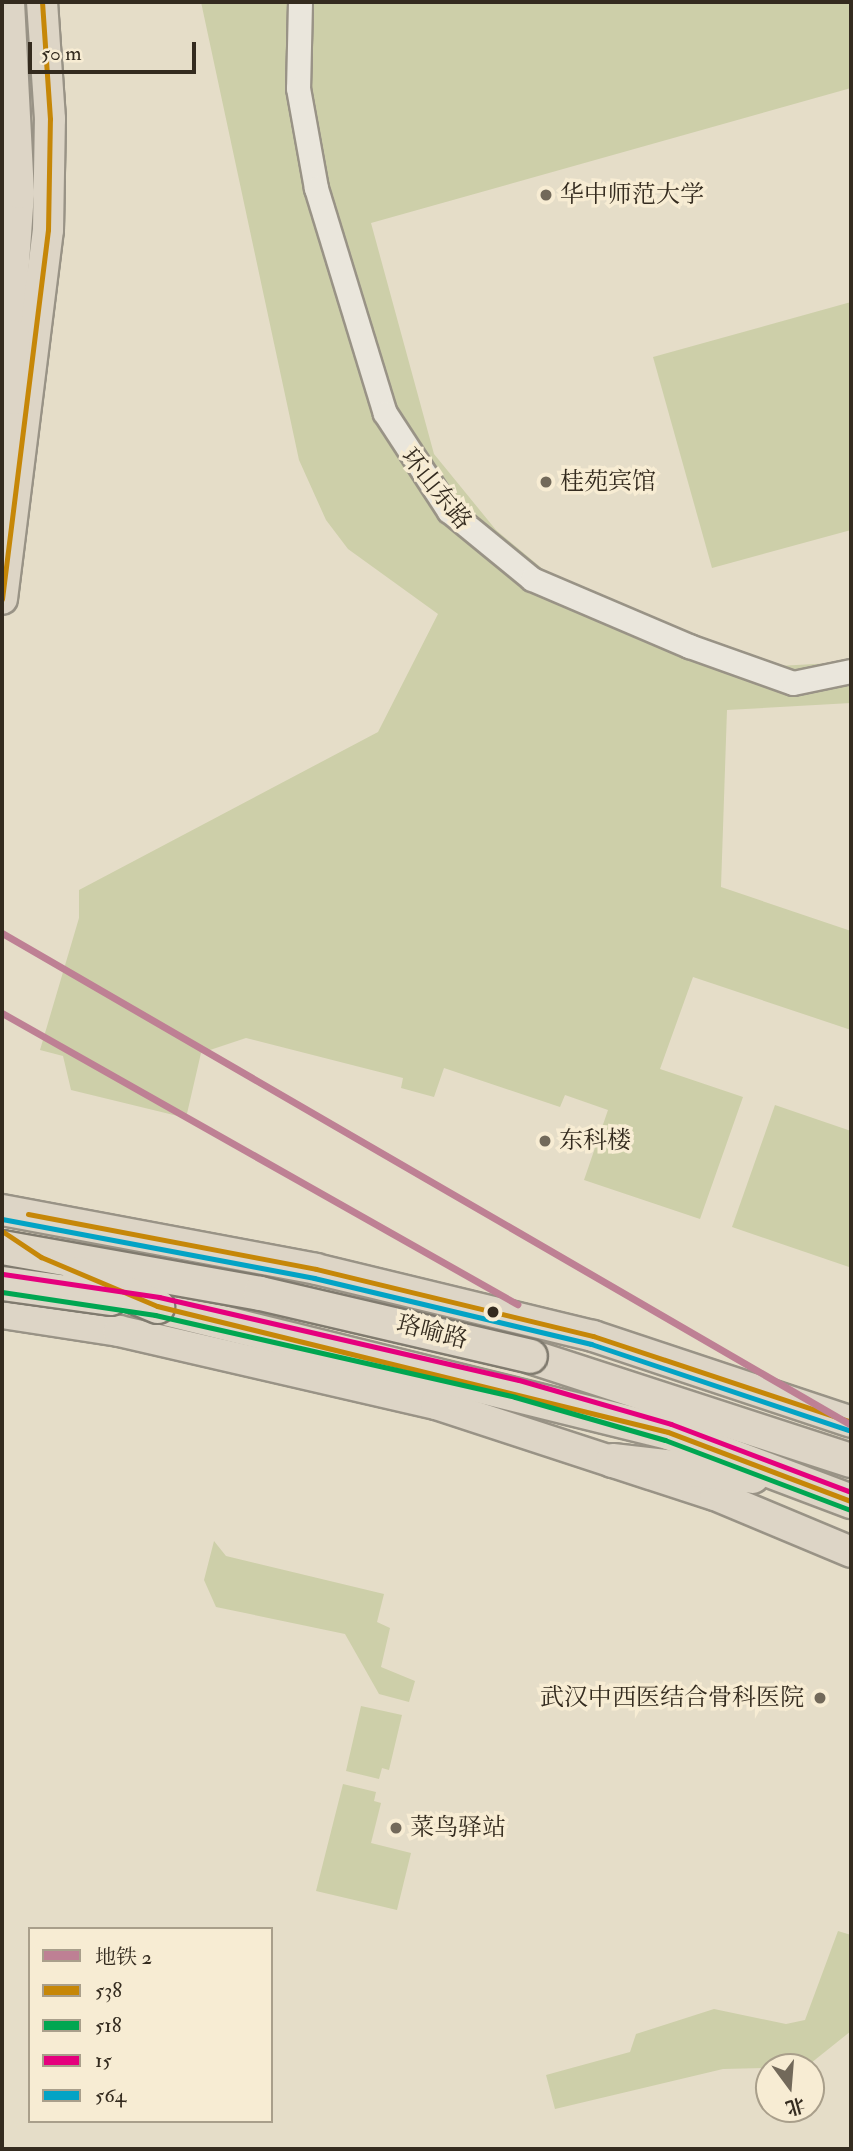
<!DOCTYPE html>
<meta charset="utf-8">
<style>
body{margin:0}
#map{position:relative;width:853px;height:2151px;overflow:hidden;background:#e5ddc8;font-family:"IM FELL Double Pica","Noto Serif SC",serif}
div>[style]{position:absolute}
.green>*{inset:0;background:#cdcfa9}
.roads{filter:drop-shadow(2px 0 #999386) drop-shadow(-2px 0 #999386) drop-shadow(0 2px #999386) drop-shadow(0 -2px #999386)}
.minor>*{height:23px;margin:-11.5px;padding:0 11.5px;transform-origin:11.5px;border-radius:11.5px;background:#eae6dc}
.major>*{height:30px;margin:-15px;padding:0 15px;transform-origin:15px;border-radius:15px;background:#ddd5c6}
.highway>*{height:33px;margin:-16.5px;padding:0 16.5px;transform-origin:16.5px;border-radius:16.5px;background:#ddd5c6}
.bridges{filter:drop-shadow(2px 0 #807b6f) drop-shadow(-2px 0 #807b6f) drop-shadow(0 2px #807b6f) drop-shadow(0 -2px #807b6f)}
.highway-bridge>*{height:33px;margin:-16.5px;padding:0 16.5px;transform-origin:16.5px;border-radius:16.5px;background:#ddd5c6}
.bus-1>*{height:5px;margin:-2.5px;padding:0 2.5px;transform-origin:2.5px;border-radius:2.5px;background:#c68708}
.bus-2>*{height:5px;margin:-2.5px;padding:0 2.5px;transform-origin:2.5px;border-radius:2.5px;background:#00a651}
.bus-3>*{height:5px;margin:-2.5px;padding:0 2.5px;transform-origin:2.5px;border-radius:2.5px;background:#e5007d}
.bus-4>*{height:5px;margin:-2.5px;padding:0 2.5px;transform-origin:2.5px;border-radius:2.5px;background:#03a3c5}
.metro-1>*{height:7px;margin:-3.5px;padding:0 3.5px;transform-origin:3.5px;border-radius:3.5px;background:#be8094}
.dots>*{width:19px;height:19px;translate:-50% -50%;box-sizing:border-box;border:4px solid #f7ecd3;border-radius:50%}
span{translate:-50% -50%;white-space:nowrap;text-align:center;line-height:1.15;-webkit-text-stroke:7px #f7ecd3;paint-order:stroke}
.poi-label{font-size:24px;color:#342b1f}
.left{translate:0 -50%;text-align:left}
.right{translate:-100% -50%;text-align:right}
.street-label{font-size:24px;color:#342b1f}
.frame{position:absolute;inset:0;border:4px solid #342b1f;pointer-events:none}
.legend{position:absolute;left:28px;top:1927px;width:245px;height:196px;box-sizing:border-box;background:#f7ecd3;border:2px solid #a99f8b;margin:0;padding:9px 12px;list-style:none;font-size:21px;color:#342b1f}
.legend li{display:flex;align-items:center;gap:14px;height:35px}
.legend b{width:35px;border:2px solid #a99f8b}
.north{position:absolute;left:755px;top:2053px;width:70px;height:70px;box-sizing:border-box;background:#f7ecd3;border:2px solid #a99f8b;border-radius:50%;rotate:164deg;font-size:19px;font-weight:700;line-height:28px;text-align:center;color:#342b1f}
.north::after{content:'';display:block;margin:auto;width:24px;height:32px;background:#72695a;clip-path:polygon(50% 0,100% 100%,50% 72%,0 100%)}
.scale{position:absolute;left:28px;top:42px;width:168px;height:32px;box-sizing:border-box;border:4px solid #342b1f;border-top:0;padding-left:9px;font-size:21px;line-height:24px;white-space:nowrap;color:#342b1f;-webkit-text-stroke:5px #f7ecd3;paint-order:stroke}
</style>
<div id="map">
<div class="green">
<i style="clip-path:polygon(201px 2px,851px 2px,851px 88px,371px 223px,434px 454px,496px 530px,604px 620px,653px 646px,778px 666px,851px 662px,851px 703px,727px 710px,721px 887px,851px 931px,851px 1030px,693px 977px,660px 1069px,743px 1097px,700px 1219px,584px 1180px,608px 1110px,565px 1095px,560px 1107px,444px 1068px,434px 1097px,401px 1088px,403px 1078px,246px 1038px,201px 1053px,186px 1118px,71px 1090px,63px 1056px,40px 1050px,79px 918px,79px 890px,378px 732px,438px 614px,348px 549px,326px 520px,299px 460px)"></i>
<i style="clip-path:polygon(851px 302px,851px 530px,712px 568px,653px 357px)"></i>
<i style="clip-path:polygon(775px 1105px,851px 1131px,849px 1267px,732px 1227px)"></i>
<i style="clip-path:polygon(214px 1541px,226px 1556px,384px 1594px,377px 1622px,390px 1628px,381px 1667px,415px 1681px,409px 1702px,379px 1694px,345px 1634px,216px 1607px,204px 1580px)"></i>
<i style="clip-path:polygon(361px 1706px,402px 1715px,389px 1770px,382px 1768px,379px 1779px,346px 1771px)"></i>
<i style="clip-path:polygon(343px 1784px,376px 1792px,374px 1801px,381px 1803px,371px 1843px,411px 1853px,397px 1910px,316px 1891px)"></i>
<i style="clip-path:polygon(838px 1931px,851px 1935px,851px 2031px,806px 2067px,723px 2069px,555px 2109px,546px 2075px,630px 2052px,636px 2034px,714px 2009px,786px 2024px,805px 2020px)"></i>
</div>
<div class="roads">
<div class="minor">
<i style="left:300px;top:2px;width:86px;rotate:91.3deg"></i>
<i style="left:298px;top:88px;width:102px;rotate:79.8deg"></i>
<i style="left:316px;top:188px;width:235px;rotate:73deg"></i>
<i style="left:385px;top:413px;width:117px;rotate:56.9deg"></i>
<i style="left:449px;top:511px;width:107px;rotate:39.3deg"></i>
<i style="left:532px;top:579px;width:171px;rotate:23.1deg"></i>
<i style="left:689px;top:646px;width:110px;rotate:19.6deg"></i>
<i style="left:793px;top:683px;width:59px;rotate:-11.7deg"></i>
</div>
<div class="major">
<i style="left:7px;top:360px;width:167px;rotate:-85.9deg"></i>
<i style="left:19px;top:193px;width:191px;rotate:-93deg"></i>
<i style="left:2px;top:599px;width:372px;rotate:-82.9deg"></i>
<i style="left:48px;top:230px;width:111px;rotate:-89deg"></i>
<i style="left:50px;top:119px;width:117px;rotate:-93.9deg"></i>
<i style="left:2px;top:1210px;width:319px;rotate:10.6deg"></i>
<i style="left:316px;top:1269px;width:285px;rotate:13.6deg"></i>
<i style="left:593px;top:1336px;width:272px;rotate:18.4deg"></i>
<i style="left:2px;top:1313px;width:118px;rotate:8.7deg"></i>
<i style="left:119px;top:1331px;width:325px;rotate:13deg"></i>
<i style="left:436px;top:1404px;width:293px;rotate:18.1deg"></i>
<i style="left:715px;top:1495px;width:147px;rotate:22.7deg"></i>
</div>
<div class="highway">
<i style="left:2px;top:490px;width:94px;rotate:-83.3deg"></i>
<i style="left:13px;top:397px;width:61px;rotate:-90.9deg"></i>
<i style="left:157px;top:1306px;width:526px;rotate:13.85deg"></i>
<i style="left:668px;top:1432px;width:196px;rotate:20.7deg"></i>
<i style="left:530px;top:1356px;width:337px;rotate:18deg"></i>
<i style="left:612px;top:1460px;width:141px;rotate:6.5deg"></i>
</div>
</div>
<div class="bridges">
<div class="highway-bridge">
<i style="left:2px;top:1247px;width:262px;rotate:10.1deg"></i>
<i style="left:260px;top:1293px;width:277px;rotate:13.1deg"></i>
<i style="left:79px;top:1273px;width:85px;rotate:22.9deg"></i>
<i style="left:2px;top:1283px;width:109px;rotate:7.9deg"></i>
</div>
</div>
<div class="bus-1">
<i style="left:2px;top:599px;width:372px;rotate:-82.9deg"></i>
<i style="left:48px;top:230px;width:111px;rotate:-89deg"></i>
<i style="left:50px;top:119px;width:117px;rotate:-93.9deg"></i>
<i style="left:28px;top:1214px;width:293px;rotate:10.8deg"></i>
<i style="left:316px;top:1269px;width:285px;rotate:13.6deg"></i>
<i style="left:593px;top:1336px;width:272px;rotate:18.4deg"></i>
<i style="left:2px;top:1231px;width:47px;rotate:33.7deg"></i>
<i style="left:41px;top:1257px;width:126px;rotate:22.9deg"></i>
<i style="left:157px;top:1306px;width:526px;rotate:13.85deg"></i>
<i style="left:668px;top:1432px;width:196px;rotate:20.7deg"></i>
</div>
<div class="bus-2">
<i style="left:2px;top:1292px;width:155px;rotate:8.5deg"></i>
<i style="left:155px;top:1315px;width:369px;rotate:12.8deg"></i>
<i style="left:515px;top:1397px;width:156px;rotate:16deg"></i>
<i style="left:665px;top:1440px;width:196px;rotate:20.7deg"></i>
</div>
<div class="bus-3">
<i style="left:3px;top:1274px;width:158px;rotate:8.4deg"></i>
<i style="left:159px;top:1297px;width:369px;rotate:13deg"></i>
<i style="left:519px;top:1380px;width:158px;rotate:16.1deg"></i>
<i style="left:671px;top:1424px;width:192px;rotate:20.7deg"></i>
</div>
<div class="bus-4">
<i style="left:2px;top:1219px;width:318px;rotate:10.7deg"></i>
<i style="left:314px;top:1278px;width:285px;rotate:13.4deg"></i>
<i style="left:591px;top:1344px;width:271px;rotate:18.5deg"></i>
</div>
<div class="metro-1">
<i style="left:2px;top:933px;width:981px;rotate:30.09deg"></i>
<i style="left:2px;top:1013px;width:592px;rotate:29.47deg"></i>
</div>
<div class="dots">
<i style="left:546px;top:195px;background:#72695a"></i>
<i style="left:546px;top:482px;background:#72695a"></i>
<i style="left:545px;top:1141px;background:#72695a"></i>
<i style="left:493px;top:1312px;background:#342b1f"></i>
<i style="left:820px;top:1698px;background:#72695a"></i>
<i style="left:396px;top:1828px;background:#72695a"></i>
</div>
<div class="poi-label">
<span class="left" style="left:560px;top:195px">华中师范大学</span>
<span class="left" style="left:560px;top:482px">桂苑宾馆</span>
<span class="left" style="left:559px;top:1141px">东科楼</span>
<span class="right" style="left:804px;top:1698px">武汉中西医结合骨科医院</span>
<span class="left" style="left:410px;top:1828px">菜鸟驿站</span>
</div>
<div class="street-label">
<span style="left:436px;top:489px;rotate:51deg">环山东路</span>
<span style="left:432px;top:1332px;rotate:14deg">珞喻路</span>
</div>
<div class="frame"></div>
<ul class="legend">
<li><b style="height:9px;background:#be8094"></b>地铁 2</li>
<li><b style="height:9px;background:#c68708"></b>538</li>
<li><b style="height:9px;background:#00a651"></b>518</li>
<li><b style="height:9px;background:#e5007d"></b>15</li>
<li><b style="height:9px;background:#03a3c5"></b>564</li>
</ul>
<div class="north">北</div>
<div class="scale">50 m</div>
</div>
